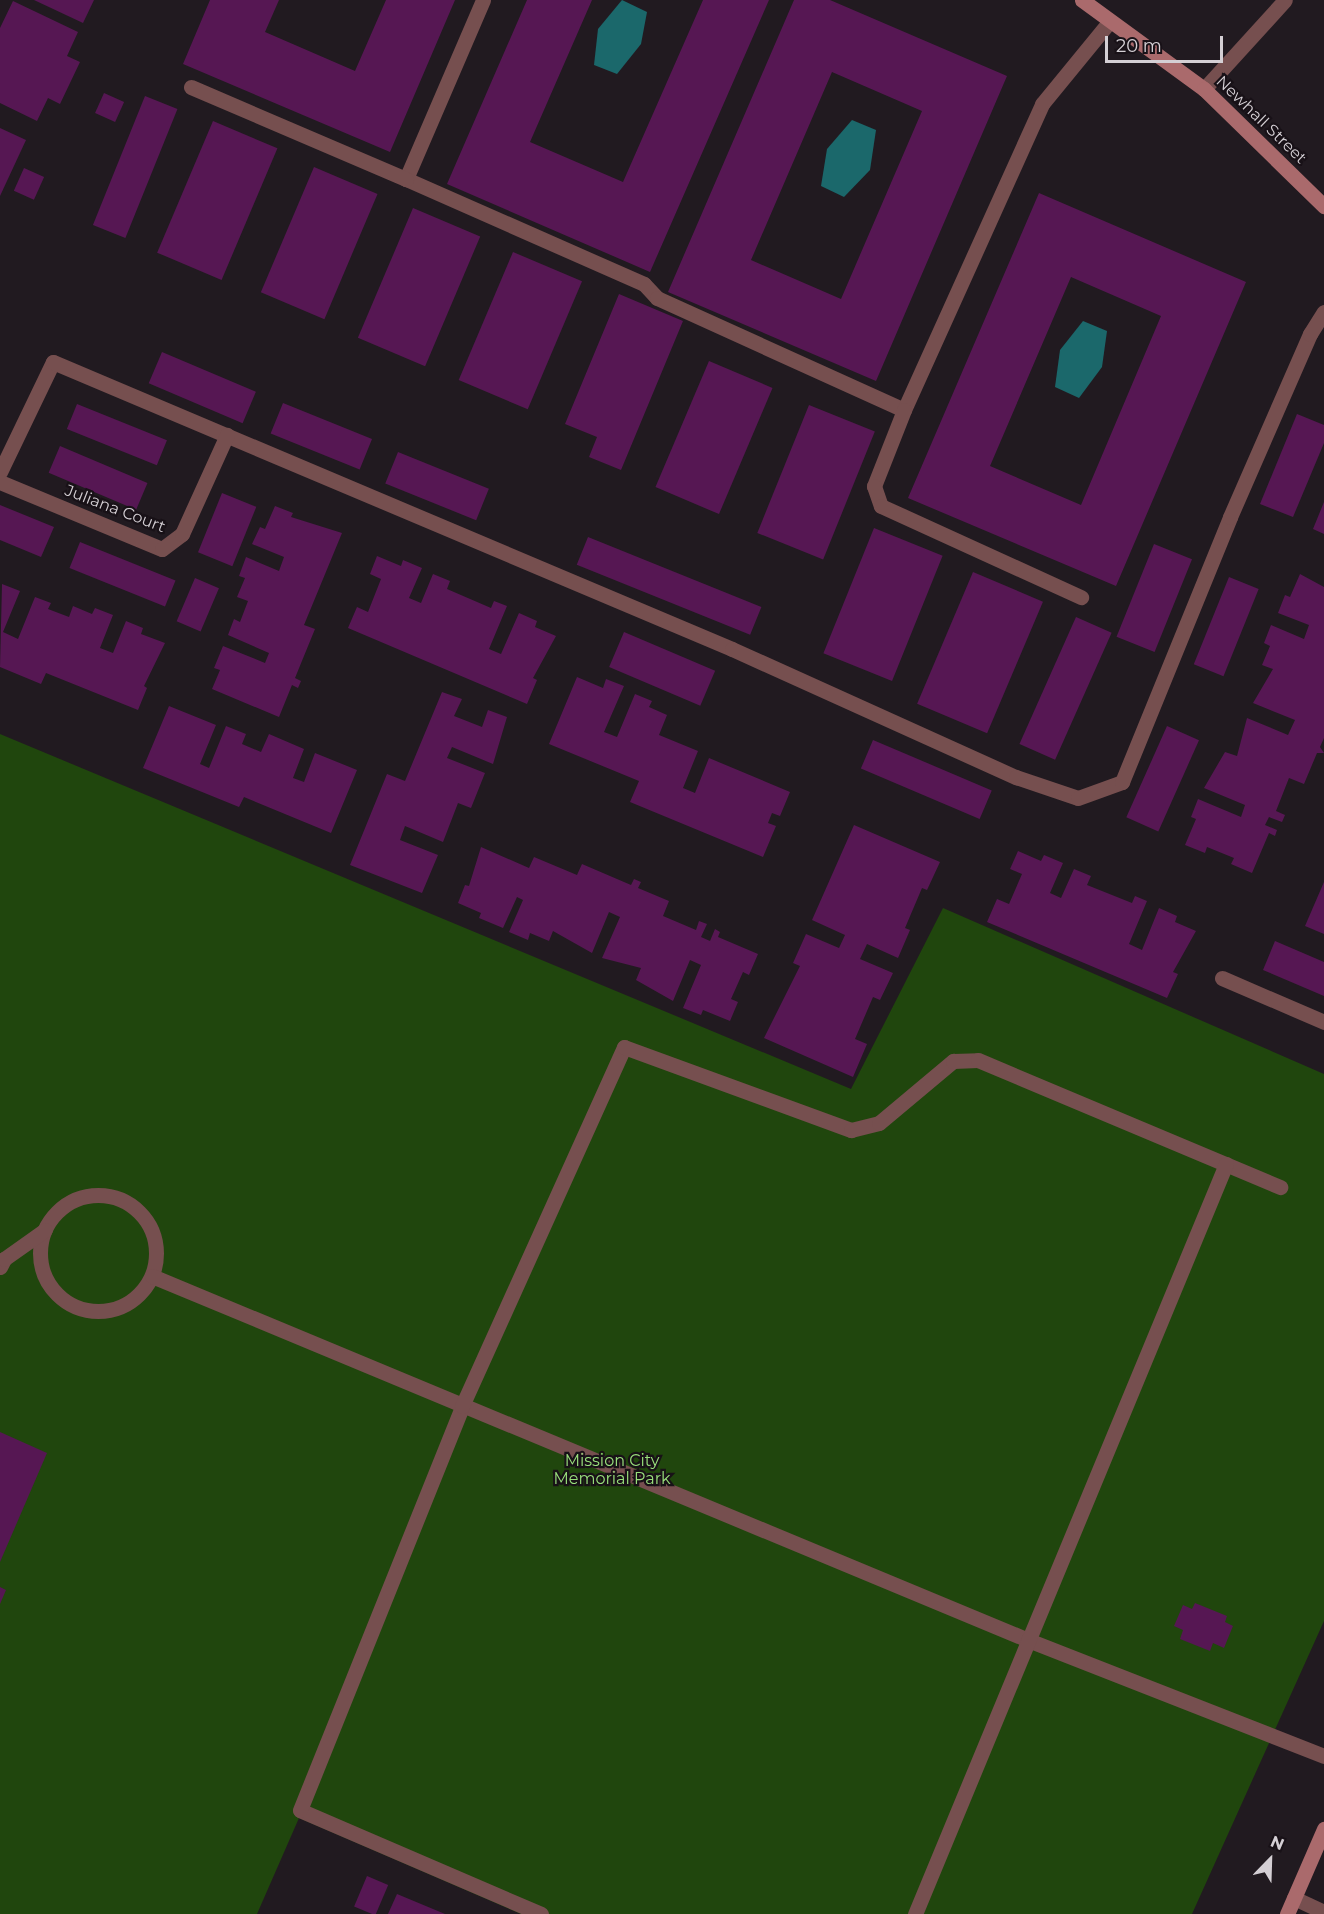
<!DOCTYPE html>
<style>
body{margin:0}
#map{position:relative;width:1324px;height:1914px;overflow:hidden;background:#211a20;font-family:Montserrat,sans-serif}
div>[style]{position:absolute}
.green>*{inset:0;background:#20460d}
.water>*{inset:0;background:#1b686b}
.building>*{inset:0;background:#561753;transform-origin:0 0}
.service>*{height:15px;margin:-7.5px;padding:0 7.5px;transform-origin:7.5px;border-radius:7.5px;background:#764f4f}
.service>.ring{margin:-7.5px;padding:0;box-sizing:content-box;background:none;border:15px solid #764f4f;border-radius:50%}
.minor>*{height:15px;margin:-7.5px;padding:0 7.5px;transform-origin:7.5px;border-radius:7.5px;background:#764f4f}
.secondary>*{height:15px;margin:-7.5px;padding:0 7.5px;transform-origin:7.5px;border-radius:7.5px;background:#aa6a6c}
span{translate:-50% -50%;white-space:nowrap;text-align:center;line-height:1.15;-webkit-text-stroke:4.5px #181117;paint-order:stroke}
.street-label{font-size:16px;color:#d4cfd4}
.park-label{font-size:16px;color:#99e07c}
.north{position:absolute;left:1240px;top:1830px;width:60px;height:60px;-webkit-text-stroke:4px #181117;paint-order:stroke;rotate:23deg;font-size:16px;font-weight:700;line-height:24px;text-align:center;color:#d4cfd4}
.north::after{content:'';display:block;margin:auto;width:21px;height:27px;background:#d4cfd4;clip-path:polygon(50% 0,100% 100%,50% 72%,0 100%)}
.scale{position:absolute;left:1105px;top:36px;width:118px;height:27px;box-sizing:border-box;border:3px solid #d4cfd4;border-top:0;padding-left:8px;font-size:18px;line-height:21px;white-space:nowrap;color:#d4cfd4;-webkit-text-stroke:4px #181117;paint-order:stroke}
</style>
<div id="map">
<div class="green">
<i style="clip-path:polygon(0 734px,851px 1089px,943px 908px,1324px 1074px,1324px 1621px,1192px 1914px,521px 1914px,299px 1818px,257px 1914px,0 1914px)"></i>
</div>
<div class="water">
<i style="clip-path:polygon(622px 0,647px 12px,641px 44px,617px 74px,594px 65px,598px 29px)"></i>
<i style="clip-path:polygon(852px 120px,876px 130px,870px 170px,844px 197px,821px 186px,827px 149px)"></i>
<i style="clip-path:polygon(1083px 321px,1107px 331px,1102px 367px,1079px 398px,1055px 387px,1060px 350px)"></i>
</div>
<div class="building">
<i style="clip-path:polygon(34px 0,94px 0,83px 23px)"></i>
<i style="clip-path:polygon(210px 0,279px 0,265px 32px,355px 71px,386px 0,455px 0,390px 152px,183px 64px)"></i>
<i style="clip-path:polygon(527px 0,592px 0,530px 142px,623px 182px,703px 0,769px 0,650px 272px,447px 184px)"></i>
<i style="clip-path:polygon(evenodd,794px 0,830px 0,1007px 76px,876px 381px,668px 292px,794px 0,832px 72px,922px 111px,841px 299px,751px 260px,832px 72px)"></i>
<i style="clip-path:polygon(13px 1px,78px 32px,67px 56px,80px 62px,60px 104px,48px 98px,37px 121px,0 103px,0 28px)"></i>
<i style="left:104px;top:93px;width:22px;height:22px;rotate:24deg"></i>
<i style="left:145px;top:96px;width:35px;height:139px;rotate:22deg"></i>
<i style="left:213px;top:121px;width:70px;height:143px;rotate:23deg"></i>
<i style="clip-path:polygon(0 128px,26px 140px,0 196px)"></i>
<i style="left:314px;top:167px;width:69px;height:136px;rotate:23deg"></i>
<i style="left:24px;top:168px;width:22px;height:25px;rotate:24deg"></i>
<i style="clip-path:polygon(evenodd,1039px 193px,1246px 282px,1116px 586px,908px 498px,1039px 193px,1071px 277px,1161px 316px,1081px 505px,990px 466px,1071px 277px)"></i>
<i style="left:413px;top:208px;width:73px;height:141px;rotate:23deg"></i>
<i style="left:513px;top:252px;width:75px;height:139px;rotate:23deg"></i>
<i style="clip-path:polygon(619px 294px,683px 321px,621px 470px,589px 457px,597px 437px,565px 424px)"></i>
<i style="left:162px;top:352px;width:102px;height:34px;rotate:23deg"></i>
<i style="left:709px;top:361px;width:69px;height:137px;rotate:23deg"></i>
<i style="left:283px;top:403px;width:96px;height:33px;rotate:22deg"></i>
<i style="left:77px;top:404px;width:97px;height:27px;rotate:22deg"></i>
<i style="left:809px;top:405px;width:71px;height:138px;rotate:22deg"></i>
<i style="clip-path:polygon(1297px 414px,1324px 425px,1324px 443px,1293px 517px,1260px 504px)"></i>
<i style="left:60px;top:446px;width:95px;height:29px;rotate:23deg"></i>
<i style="left:398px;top:452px;width:98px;height:34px;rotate:22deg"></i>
<i style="left:222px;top:493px;width:37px;height:64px;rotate:22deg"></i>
<i style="clip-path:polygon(1324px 502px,1324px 534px,1313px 529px)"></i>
<i style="clip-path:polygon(0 505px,54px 527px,41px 557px,0 540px)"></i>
<i style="clip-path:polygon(275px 506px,293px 513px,291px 517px,342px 533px,304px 625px,315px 629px,295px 678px,301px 681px,298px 688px,292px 685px,279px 717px,212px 689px,220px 670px,214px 668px,223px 646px,265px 663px,269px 653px,228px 635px,234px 619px,240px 622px,248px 601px,237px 597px,245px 578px,239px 576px,246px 557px,279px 571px,284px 557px,252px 544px,260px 527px,265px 529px)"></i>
<i style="left:874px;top:528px;width:74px;height:135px;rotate:22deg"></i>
<i style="left:588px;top:537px;width:187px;height:30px;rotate:22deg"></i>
<i style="left:80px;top:542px;width:103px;height:28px;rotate:22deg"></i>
<i style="left:1154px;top:544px;width:41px;height:100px;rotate:22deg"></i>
<i style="clip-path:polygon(377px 556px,401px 566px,403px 560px,422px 568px,409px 598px,421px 603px,433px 574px,450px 581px,447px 589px,491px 608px,494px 601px,507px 606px,489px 649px,501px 654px,519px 613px,537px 621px,535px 627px,556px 636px,533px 678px,537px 680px,527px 704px,348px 628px,357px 607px,368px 612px,381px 579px,370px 574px)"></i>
<i style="left:973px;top:572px;width:76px;height:143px;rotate:23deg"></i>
<i style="clip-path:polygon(1300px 574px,1324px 587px,1324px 738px,1320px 747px,1324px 753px,1317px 753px,1304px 784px,1289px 778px,1276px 811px,1285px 815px,1282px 822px,1269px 817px,1265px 825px,1277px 830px,1275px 836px,1269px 833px,1252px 873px,1231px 864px,1234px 858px,1207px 847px,1205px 853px,1185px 845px,1196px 819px,1191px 817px,1198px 799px,1241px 817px,1245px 805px,1204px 788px,1225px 752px,1237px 756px,1247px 718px,1288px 735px,1295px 720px,1253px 703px,1273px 669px,1262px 665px,1270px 646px,1264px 643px,1271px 625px,1304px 639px,1309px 625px,1278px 613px,1285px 595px,1290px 597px)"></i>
<i style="left:1229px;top:577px;width:32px;height:94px;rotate:22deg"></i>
<i style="left:195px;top:578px;width:26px;height:47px;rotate:23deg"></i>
<i style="clip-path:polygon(2px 584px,20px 591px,3px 632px,18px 639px,35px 597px,51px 603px,48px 609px,69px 617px,73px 606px,92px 614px,95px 608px,113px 615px,100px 648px,113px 653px,126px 621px,143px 628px,141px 634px,165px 643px,144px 686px,147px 688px,138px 710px,46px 673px,41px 684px,0 667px)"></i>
<i style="left:1076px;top:617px;width:39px;height:139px;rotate:24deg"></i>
<i style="left:624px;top:632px;width:99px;height:38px;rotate:23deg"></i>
<i style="clip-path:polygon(577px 677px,603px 688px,606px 679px,624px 686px,604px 732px,617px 737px,635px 694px,652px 701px,649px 707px,667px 715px,659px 735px,698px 751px,683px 788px,695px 793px,709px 758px,790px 792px,780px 816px,772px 813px,768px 823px,776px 826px,763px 857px,630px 802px,639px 781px,549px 744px)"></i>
<i style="clip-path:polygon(442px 692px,462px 699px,454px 716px,482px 727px,488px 710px,507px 717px,493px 764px,452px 747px,447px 758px,485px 773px,471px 808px,458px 803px,443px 842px,405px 826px,400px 840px,438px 855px,422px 893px,350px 865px,387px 774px,405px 781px)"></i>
<i style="clip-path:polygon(169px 706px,216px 725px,200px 764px,209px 768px,226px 726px,246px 734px,242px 744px,261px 752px,269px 734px,304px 749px,293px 778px,304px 782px,315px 753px,357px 770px,331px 833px,244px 797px,239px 807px,143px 768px)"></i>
<i style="left:1167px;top:726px;width:35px;height:100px;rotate:24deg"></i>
<i style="left:873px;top:740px;width:129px;height:31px;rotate:23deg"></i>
<i style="clip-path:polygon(854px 825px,940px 862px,927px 890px,922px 888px,905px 928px,910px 930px,898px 958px,867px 944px,860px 959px,893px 973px,880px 1000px,873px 997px,855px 1039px,867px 1044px,853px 1077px,764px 1038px,800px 966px,793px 963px,806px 934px,839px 948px,845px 935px,812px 920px)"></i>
<i style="clip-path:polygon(481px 847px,529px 868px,534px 857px,577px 875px,582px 864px,631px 885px,634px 879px,641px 882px,638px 888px,669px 901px,663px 916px,696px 930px,699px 921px,707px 924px,701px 937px,710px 941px,715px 929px,720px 932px,718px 937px,758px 954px,749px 975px,743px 972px,731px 999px,738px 1002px,730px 1021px,703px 1010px,701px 1015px,683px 1008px,701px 965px,690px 960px,673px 1001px,636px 980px,641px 968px,602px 958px,620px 917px,609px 912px,592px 953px,553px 931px,549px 941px,530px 933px,528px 940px,509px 932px,523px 900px,517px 897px,503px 928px,479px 918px,481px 913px,458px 903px,465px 885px,469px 886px)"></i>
<i style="clip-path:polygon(1018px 851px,1041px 861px,1044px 855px,1063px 863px,1050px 893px,1061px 898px,1074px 869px,1091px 876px,1087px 885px,1132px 903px,1135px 896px,1147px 901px,1129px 944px,1142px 950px,1159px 908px,1177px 916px,1175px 922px,1196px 931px,1173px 972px,1178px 974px,1167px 998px,987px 922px,997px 899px,1009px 904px,1022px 874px,1010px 869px)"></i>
<i style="clip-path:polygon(1324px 882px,1324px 934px,1305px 926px)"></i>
<i style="clip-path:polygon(1275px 941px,1324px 962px,1324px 996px,1263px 970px)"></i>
<i style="clip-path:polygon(0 1432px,47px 1453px,0 1562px)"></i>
<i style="clip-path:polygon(0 1587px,6px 1590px,0 1604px)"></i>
<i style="clip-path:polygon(1195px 1603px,1227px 1616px,1225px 1622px,1233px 1626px,1224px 1648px,1213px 1643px,1210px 1651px,1180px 1639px,1183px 1630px,1174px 1626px,1183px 1605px,1192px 1609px)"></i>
<i style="left:367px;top:1876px;width:23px;height:33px;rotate:23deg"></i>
<i style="clip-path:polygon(397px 1894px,445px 1914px,388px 1914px)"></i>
</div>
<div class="service">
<i style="left:483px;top:0;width:195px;rotate:113.3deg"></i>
<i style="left:406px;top:179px;width:260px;rotate:23.8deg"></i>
<i style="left:644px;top:284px;width:19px;rotate:47deg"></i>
<i style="left:657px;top:298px;width:271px;rotate:24.4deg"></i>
<i style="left:904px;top:410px;width:336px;rotate:-65.7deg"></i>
<i style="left:1042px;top:104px;width:107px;rotate:-50.7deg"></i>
<i style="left:191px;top:87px;width:234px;rotate:23.2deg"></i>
<i style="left:904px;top:410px;width:82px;rotate:111.5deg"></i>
<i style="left:874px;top:486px;width:21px;rotate:71deg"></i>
<i style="left:881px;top:506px;width:220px;rotate:24.5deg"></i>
<i style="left:1222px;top:978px;width:111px;rotate:23.3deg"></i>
<i class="ring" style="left:40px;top:1195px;width:101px;height:101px"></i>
<i style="left:0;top:1267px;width:9px;rotate:-63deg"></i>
<i style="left:4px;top:1259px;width:50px;rotate:-35.3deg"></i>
<i style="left:152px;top:1276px;width:949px;rotate:22.56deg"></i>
<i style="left:1028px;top:1640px;width:318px;rotate:21.4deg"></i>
<i style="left:1294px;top:1898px;width:33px;rotate:25deg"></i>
<i style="left:541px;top:1914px;width:262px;rotate:-156.7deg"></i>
<i style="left:300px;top:1810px;width:435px;rotate:-68.1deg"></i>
<i style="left:462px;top:1406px;width:394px;rotate:-65.7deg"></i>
<i style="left:624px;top:1047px;width:242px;rotate:20.1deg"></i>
<i style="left:851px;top:1130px;width:29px;rotate:-14deg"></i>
<i style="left:879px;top:1123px;width:97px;rotate:-40deg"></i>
<i style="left:953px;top:1061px;width:25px;rotate:-2deg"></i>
<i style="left:978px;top:1060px;width:328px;rotate:22.8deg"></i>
<i style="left:915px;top:1914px;width:812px;rotate:-67.48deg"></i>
</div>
<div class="minor">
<i style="left:1204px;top:89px;width:120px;rotate:-47.7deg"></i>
<i style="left:0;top:472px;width:122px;rotate:-64.3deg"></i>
<i style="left:53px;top:362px;width:737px;rotate:22.91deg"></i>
<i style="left:732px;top:649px;width:312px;rotate:24.3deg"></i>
<i style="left:1016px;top:777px;width:65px;rotate:18.7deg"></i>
<i style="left:1078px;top:798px;width:47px;rotate:-20deg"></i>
<i style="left:1122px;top:782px;width:286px;rotate:-67.8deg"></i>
<i style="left:1230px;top:517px;width:200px;rotate:-66.4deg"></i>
<i style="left:1310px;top:334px;width:26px;rotate:-58deg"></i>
<i style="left:0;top:482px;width:175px;rotate:22.5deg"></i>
<i style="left:162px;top:549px;width:25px;rotate:-37deg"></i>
<i style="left:182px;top:534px;width:109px;rotate:-65.6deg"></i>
</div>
<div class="secondary">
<i style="left:1082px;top:0;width:151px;rotate:36.1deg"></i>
<i style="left:1204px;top:89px;width:168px;rotate:44.3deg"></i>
<i style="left:1287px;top:1914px;width:93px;rotate:-66.5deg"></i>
</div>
<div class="street-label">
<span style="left:1261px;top:120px;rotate:44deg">Newhall Street</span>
<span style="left:115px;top:509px;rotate:21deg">Juliana Court</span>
</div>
<div class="park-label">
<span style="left:612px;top:1470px">Mission City<br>Memorial Park</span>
</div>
<div class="north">N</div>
<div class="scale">20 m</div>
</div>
